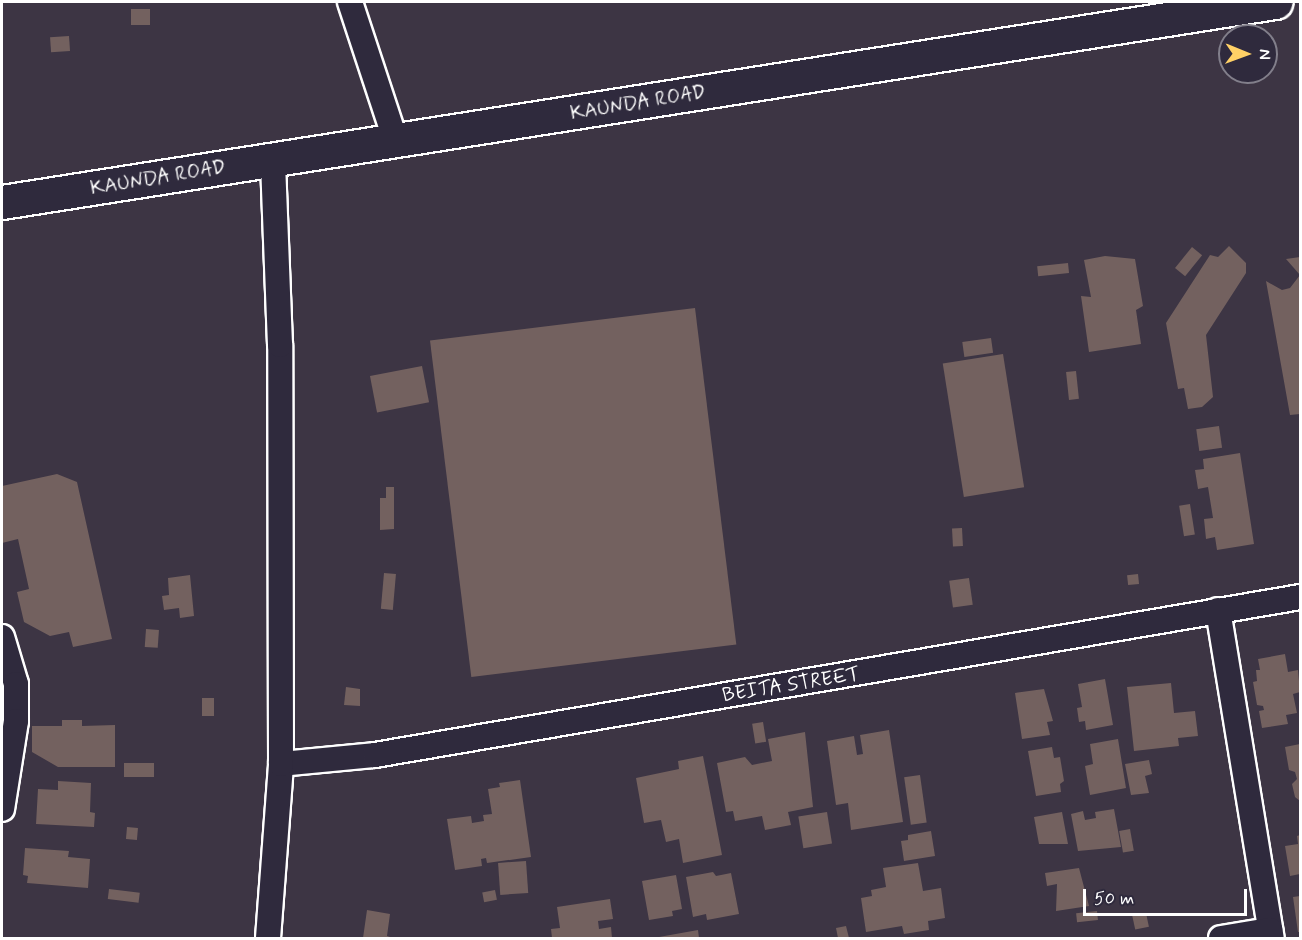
<!DOCTYPE html>
<style>
body{margin:0}
#map{position:relative;width:1302px;height:940px;overflow:hidden;background:#3d3544;font-family:Mynerve,sans-serif}
div>[style]{position:absolute}
.building>*{inset:0;background:#73615f;transform-origin:0 0}
.roads{filter:drop-shadow(2px 0 #fff) drop-shadow(-2px 0 #fff) drop-shadow(0 2px #fff) drop-shadow(0 -2px #fff)}
.minor>*{height:24px;margin:-12px;padding:0 12px;transform-origin:12px;border-radius:12px;background:#2f2a3d}
.secondary>*{height:33px;margin:-16.5px;padding:0 16.5px;transform-origin:16.5px;border-radius:16.5px;background:#2f2a3d}
span{translate:-50% -50%;white-space:nowrap;text-align:center;line-height:1.15;-webkit-text-stroke:6px #2f2a3d;paint-order:stroke}
.street-label{font-size:20px;color:#fff}
.frame{position:absolute;inset:0;border:3px solid #fff;pointer-events:none}
.north{position:absolute;left:1218px;top:24px;width:60px;height:60px;box-sizing:border-box;background:#2f2a3d;border:2px solid #827f8b;border-radius:50%;rotate:91deg;font-size:16px;font-weight:700;line-height:24px;text-align:center;color:#fff}
.north::after{content:'';display:block;margin:auto;width:21px;height:27px;background:#ffd166;clip-path:polygon(50% 0,100% 100%,50% 72%,0 100%)}
.scale{position:absolute;left:1083px;top:889px;width:164px;height:27px;box-sizing:border-box;border:3px solid #fff;border-top:0;padding-left:8px;font-size:18px;line-height:21px;white-space:nowrap;color:#fff;-webkit-text-stroke:4px #2f2a3d;paint-order:stroke}
</style>
<div id="map">
<div class="building">
<i style="left:150px;top:9px;width:16px;height:19px;rotate:90deg"></i>
<i style="left:69px;top:36px;width:15px;height:19px;rotate:86deg"></i>
<i style="clip-path:polygon(1229px 246px,1246px 263px,1246px 273px,1206px 335px,1213px 397px,1202px 407px,1188px 409px,1184px 388px,1178px 389px,1166px 323px,1210px 255px,1218px 257px)"></i>
<i style="left:1192px;top:247px;width:13px;height:27px;rotate:39deg"></i>
<i style="clip-path:polygon(1105px 256px,1135px 259px,1143px 306px,1136px 310px,1141px 344px,1089px 352px,1081px 296px,1091px 297px,1084px 260px)"></i>
<i style="clip-path:polygon(1300px 257px,1300px 414px,1290px 415px,1266px 281px,1282px 290px,1290px 288px,1300px 275px,1286px 259px)"></i>
<i style="left:1068px;top:263px;width:10px;height:31px;rotate:84deg"></i>
<i style="left:695px;top:308px;width:339px;height:267px;rotate:83deg"></i>
<i style="left:991px;top:338px;width:15px;height:29px;rotate:82deg"></i>
<i style="left:1003px;top:354px;width:135px;height:61px;rotate:81deg"></i>
<i style="left:422px;top:366px;width:37px;height:53px;rotate:79deg"></i>
<i style="left:1076px;top:371px;width:28px;height:10px;rotate:84deg"></i>
<i style="left:1219px;top:426px;width:22px;height:23px;rotate:82deg"></i>
<i style="clip-path:polygon(1240px 453px,1254px 544px,1217px 550px,1215px 537px,1206px 539px,1204px 519px,1213px 518px,1208px 487px,1198px 489px,1195px 470px,1204px 469px,1203px 459px)"></i>
<i style="clip-path:polygon(57px 474px,77px 482px,112px 639px,73px 647px,69px 632px,50px 636px,24px 622px,17px 592px,29px 589px,18px 539px,2px 543px,2px 486px)"></i>
<i style="clip-path:polygon(386px 487px,394px 487px,394px 529px,380px 530px,380px 498px,386px 498px)"></i>
<i style="left:1190px;top:504px;width:31px;height:11px;rotate:81deg"></i>
<i style="left:962px;top:528px;width:18px;height:10px;rotate:87deg"></i>
<i style="left:384px;top:573px;width:12px;height:36px;rotate:5deg"></i>
<i style="left:1138px;top:574px;width:10px;height:11px;rotate:84deg"></i>
<i style="clip-path:polygon(190px 575px,194px 616px,180px 618px,179px 608px,164px 610px,162px 596px,169px 595px,168px 578px)"></i>
<i style="left:969px;top:578px;width:27px;height:20px;rotate:82deg"></i>
<i style="left:146px;top:629px;width:13px;height:18px;rotate:4deg"></i>
<i style="clip-path:polygon(1285px 654px,1288px 672px,1298px 670px,1300px 692px,1293px 694px,1297px 713px,1286px 715px,1288px 724px,1262px 728px,1259px 711px,1264px 710px,1263px 706px,1257px 705px,1253px 682px,1257px 681px,1256px 670px,1260px 670px,1258px 659px)"></i>
<i style="clip-path:polygon(1105px 679px,1113px 725px,1086px 730px,1085px 721px,1079px 722px,1077px 708px,1082px 707px,1078px 684px)"></i>
<i style="clip-path:polygon(1171px 683px,1174px 713px,1195px 711px,1198px 736px,1178px 738px,1179px 746px,1134px 751px,1127px 687px)"></i>
<i style="clip-path:polygon(346px 687px,360px 689px,360px 706px,344px 705px)"></i>
<i style="clip-path:polygon(1044px 689px,1053px 721px,1047px 722px,1050px 735px,1022px 739px,1015px 693px)"></i>
<i style="left:202px;top:698px;width:12px;height:18px"></i>
<i style="clip-path:polygon(62px 720px,82px 720px,82px 726px,115px 725px,115px 767px,58px 767px,32px 752px,32px 726px,62px 726px)"></i>
<i style="left:763px;top:722px;width:20px;height:11px;rotate:81deg"></i>
<i style="clip-path:polygon(889px 730px,903px 822px,851px 830px,848px 803px,836px 805px,827px 741px,854px 736px,857px 755px,863px 754px,860px 735px)"></i>
<i style="clip-path:polygon(805px 732px,813px 807px,788px 812px,791px 825px,765px 830px,762px 816px,735px 821px,733px 811px,726px 812px,717px 763px,745px 757px,752px 765px,772px 761px,768px 739px)"></i>
<i style="clip-path:polygon(1118px 739px,1126px 788px,1090px 795px,1085px 766px,1093px 764px,1090px 744px)"></i>
<i style="clip-path:polygon(1300px 744px,1300px 801px,1295px 797px,1292px 784px,1297px 779px,1295px 772px,1289px 770px,1285px 747px)"></i>
<i style="clip-path:polygon(1052px 747px,1054px 758px,1060px 757px,1064px 781px,1060px 784px,1061px 792px,1036px 796px,1028px 751px)"></i>
<i style="clip-path:polygon(703px 756px,722px 855px,683px 863px,679px 839px,666px 842px,661px 820px,644px 823px,636px 778px,679px 769px,678px 761px)"></i>
<i style="clip-path:polygon(1149px 760px,1152px 774px,1145px 776px,1149px 793px,1131px 795px,1125px 764px)"></i>
<i style="left:124px;top:763px;width:30px;height:14px"></i>
<i style="left:920px;top:775px;width:48px;height:16px;rotate:82deg"></i>
<i style="clip-path:polygon(520px 780px,531px 857px,487px 863px,486px 858px,481px 859px,482px 866px,455px 870px,447px 819px,471px 816px,472px 823px,484px 821px,483px 815px,492px 814px,488px 789px,500px 787px,499px 783px)"></i>
<i style="clip-path:polygon(58px 781px,91px 783px,90px 812px,95px 813px,94px 827px,36px 824px,38px 789px,58px 790px)"></i>
<i style="clip-path:polygon(1114px 809px,1121px 847px,1078px 851px,1071px 814px,1083px 811px,1085px 820px,1096px 818px,1095px 812px)"></i>
<i style="left:827px;top:812px;width:32px;height:29px;rotate:81deg"></i>
<i style="clip-path:polygon(1062px 812px,1068px 844px,1039px 844px,1034px 817px)"></i>
<i style="left:127px;top:827px;width:11px;height:12px;rotate:5deg"></i>
<i style="left:1130px;top:829px;width:22px;height:11px;rotate:80deg"></i>
<i style="clip-path:polygon(931px 831px,935px 856px,904px 861px,901px 841px,908px 840px,908px 835px)"></i>
<i style="clip-path:polygon(1300px 835px,1300px 874px,1290px 876px,1285px 846px,1298px 844px,1297px 836px)"></i>
<i style="clip-path:polygon(25px 848px,69px 851px,68px 857px,90px 859px,88px 888px,27px 883px,28px 876px,23px 875px)"></i>
<i style="left:526px;top:861px;width:32px;height:28px;rotate:86deg"></i>
<i style="clip-path:polygon(918px 863px,923px 891px,941px 888px,945px 918px,928px 921px,929px 930px,904px 934px,902px 926px,866px 932px,861px 898px,872px 896px,871px 890px,886px 887px,883px 868px)"></i>
<i style="clip-path:polygon(1079px 868px,1089px 906px,1056px 911px,1057px 884px,1047px 886px,1045px 873px)"></i>
<i style="clip-path:polygon(713px 872px,716px 876px,731px 873px,739px 914px,707px 920px,706px 914px,693px 917px,686px 877px)"></i>
<i style="clip-path:polygon(676px 875px,682px 909px,672px 911px,673px 916px,649px 920px,642px 881px)"></i>
<i style="left:109px;top:889px;width:31px;height:10px;rotate:7deg"></i>
<i style="left:495px;top:890px;width:10px;height:13px;rotate:79deg"></i>
<i style="clip-path:polygon(1300px 896px,1300px 932px,1298px 932px,1293px 897px)"></i>
<i style="clip-path:polygon(610px 899px,613px 919px,598px 921px,599px 929px,611px 927px,612px 938px,552px 938px,551px 929px,560px 928px,557px 907px)"></i>
<i style="clip-path:polygon(367px 910px,390px 914px,387px 936px,393px 938px,363px 938px)"></i>
<i style="left:1097px;top:911px;width:9px;height:21px;rotate:84deg"></i>
<i style="left:1146px;top:913px;width:14px;height:14px;rotate:78deg"></i>
<i style="clip-path:polygon(846px 926px,849px 938px,838px 938px,836px 928px)"></i>
<i style="clip-path:polygon(698px 930px,699px 938px,660px 938px,659px 937px)"></i>
</div>
<div class="roads">
<div class="minor">
<i style="left:350px;top:2px;width:147px;rotate:71.8deg"></i>
<i style="left:1218px;top:610px;width:332px;rotate:80.7deg"></i>
<i style="left:2px;top:637px;width:49px;rotate:73.4deg"></i>
<i style="left:16px;top:684px;width:37px;rotate:90deg"></i>
<i style="left:16px;top:721px;width:89px;rotate:99deg"></i>
<i style="left:281px;top:764px;width:94px;rotate:-5.5deg"></i>
<i style="left:375px;top:755px;width:938px;rotate:-9.69deg"></i>
<i style="left:268px;top:938px;width:174px;rotate:-85.7deg"></i>
<i style="left:281px;top:764px;width:419px;rotate:-90.1deg"></i>
<i style="left:280px;top:345px;width:184px;rotate:-92.2deg"></i>
<i style="left:1221px;top:938px;width:50px;rotate:-9.3deg"></i>
</div>
<div class="secondary">
<i style="left:2px;top:202px;width:1289px;rotate:-8.93deg"></i>
</div>
</div>
<div class="street-label">
<span style="left:638px;top:103px;rotate:-9deg">KAUNDA ROAD</span>
<span style="left:158px;top:178px;rotate:-9deg">KAUNDA ROAD</span>
<span style="left:791px;top:685px;rotate:-9deg">BEITA STREET</span>
</div>
<div class="frame"></div>
<div class="north">N</div>
<div class="scale">50 m</div>
</div>
